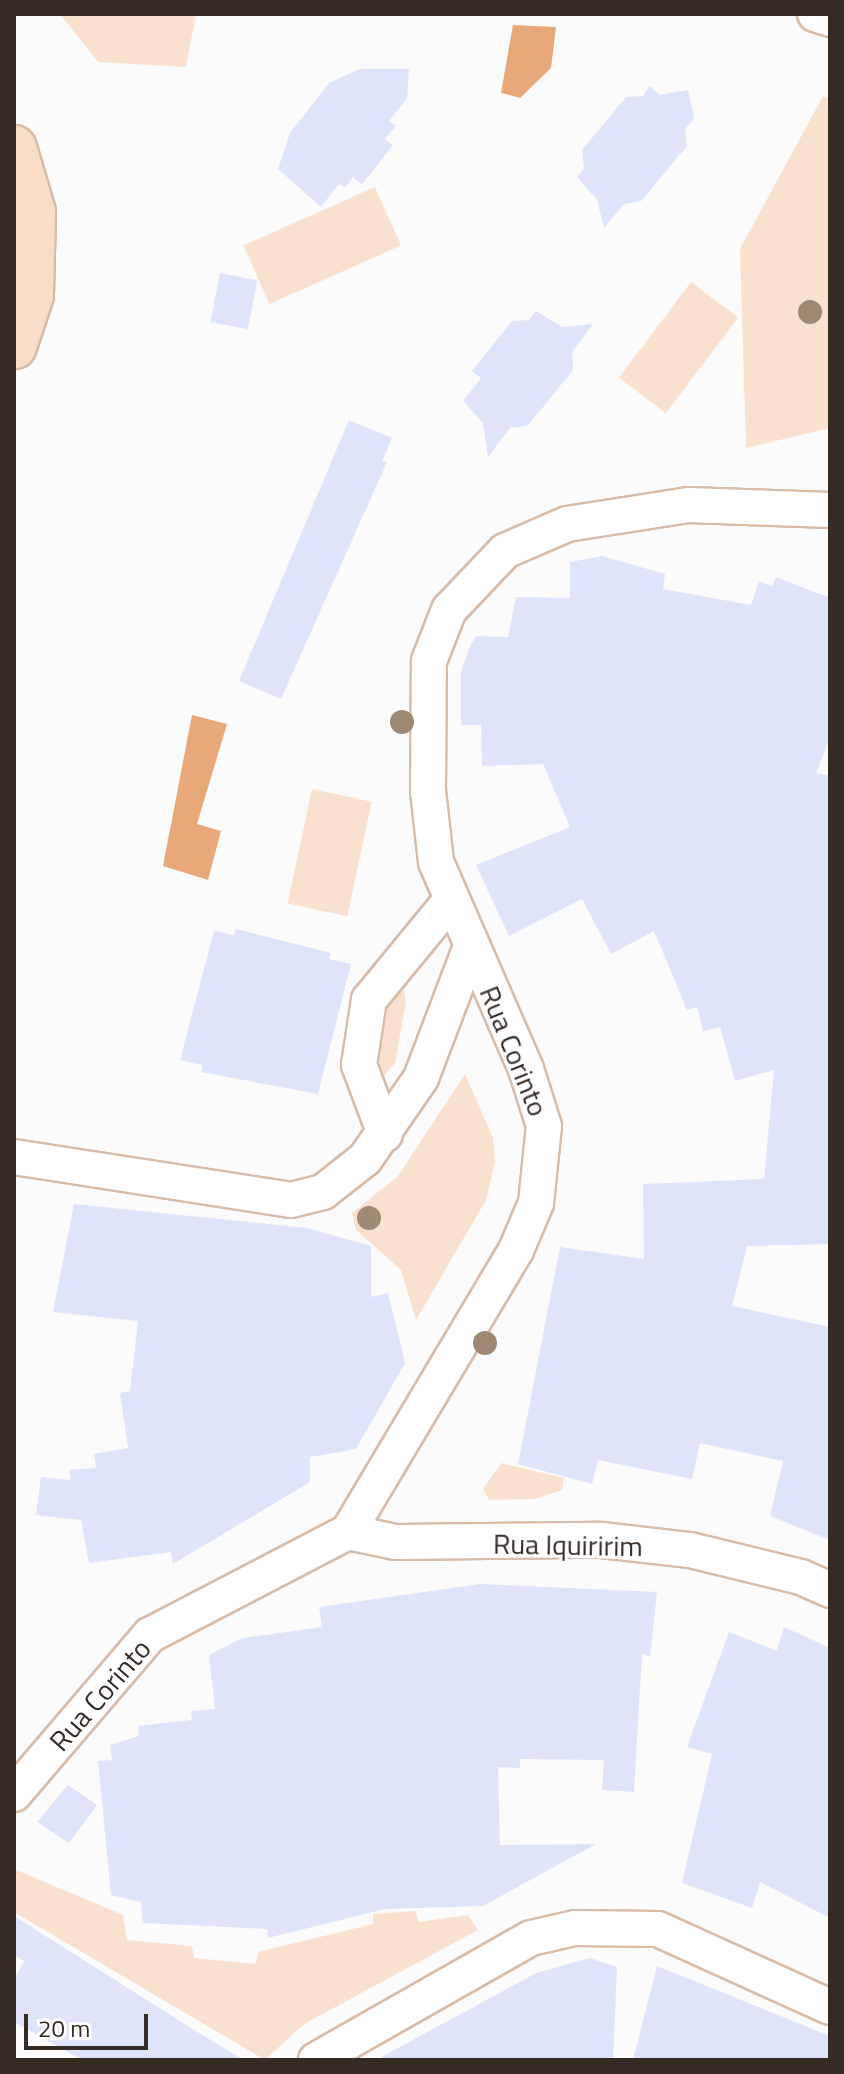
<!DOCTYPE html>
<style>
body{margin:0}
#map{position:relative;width:844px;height:2074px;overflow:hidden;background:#fbfbfb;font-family:"Titillium Web",sans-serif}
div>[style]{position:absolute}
.green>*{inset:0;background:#fae1cf;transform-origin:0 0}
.water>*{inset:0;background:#e8a879}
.building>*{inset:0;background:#dfe4fb;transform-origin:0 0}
.roads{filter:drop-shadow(2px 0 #d6bca9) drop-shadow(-2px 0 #d6bca9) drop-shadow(0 2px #d6bca9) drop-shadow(0 -2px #d6bca9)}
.street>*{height:34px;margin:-17px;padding:0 17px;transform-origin:17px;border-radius:17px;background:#fff}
.secondary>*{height:44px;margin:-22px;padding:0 22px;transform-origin:22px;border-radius:22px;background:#f9ddc7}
.trees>*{width:24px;height:24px;margin:-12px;border-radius:50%;background:#9f8974}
span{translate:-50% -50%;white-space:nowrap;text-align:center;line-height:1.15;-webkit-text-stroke:6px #fff;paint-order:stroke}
.street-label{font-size:28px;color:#352b23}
.frame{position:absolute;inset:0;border:16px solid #352b23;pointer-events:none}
.scale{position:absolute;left:24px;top:2014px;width:124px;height:36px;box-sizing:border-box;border:4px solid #352b23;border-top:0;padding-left:10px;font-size:24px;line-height:28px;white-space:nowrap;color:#352b23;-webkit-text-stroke:6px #fff;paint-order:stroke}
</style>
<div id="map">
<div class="green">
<i style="clip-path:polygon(60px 14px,196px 14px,186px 67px,98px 62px)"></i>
<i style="clip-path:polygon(823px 96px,830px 99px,830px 428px,746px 448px,740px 249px)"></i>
<i style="left:375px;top:187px;width:64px;height:144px;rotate:66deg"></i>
<i style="left:691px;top:282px;width:59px;height:120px;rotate:37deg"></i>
<i style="left:312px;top:789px;width:61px;height:117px;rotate:12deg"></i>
<i style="clip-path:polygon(401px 976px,406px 1002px,395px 1063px,379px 1082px,370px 1053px,379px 1000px)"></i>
<i style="clip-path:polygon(465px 1074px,493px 1138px,495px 1162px,486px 1200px,416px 1320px,401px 1270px,356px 1230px,352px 1213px,398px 1176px)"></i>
<i style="clip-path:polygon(501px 1463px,564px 1478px,562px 1490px,535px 1499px,489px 1500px,483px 1489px)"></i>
<i style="clip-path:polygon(14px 1869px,123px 1915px,127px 1940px,192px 1946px,194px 1958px,256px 1964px,258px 1952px,373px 1924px,373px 1914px,415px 1911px,419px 1922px,468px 1915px,478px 1930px,304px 2024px,265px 2060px,14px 1912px)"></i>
</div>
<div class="water">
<i style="clip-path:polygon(513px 25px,556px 27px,551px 68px,520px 98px,501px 93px)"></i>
<i style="clip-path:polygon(192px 715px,227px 724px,197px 824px,221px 831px,208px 880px,163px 866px)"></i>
</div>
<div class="building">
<i style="clip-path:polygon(359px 69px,409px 69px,407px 98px,389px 121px,396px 126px,385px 139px,393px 145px,372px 172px,362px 184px,353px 177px,345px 188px,339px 184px,321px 207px,278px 169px,290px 133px,329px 83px)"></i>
<i style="clip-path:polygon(650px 86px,660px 95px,688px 90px,694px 118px,685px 129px,687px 146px,641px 201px,624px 204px,604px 228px,597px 200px,577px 177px,584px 168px,582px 150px,626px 97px,643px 96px)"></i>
<i style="left:220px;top:273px;width:38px;height:50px;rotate:11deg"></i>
<i style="clip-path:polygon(536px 311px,562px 327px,593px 324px,572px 352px,573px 370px,544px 406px,527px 426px,510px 428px,488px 457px,483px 423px,463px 401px,481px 378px,472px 371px,512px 321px,529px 320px)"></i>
<i style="clip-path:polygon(349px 420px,392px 438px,382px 461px,387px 462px,281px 699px,239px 681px)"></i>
<i style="clip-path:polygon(602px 556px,665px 574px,663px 589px,751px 605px,759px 581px,772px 586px,776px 577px,830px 598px,830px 737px,816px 773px,830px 776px,830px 1244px,747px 1246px,732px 1306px,830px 1327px,830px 1540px,770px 1516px,783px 1461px,700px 1443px,692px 1479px,598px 1460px,592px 1484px,518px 1464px,560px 1247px,644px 1259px,643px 1184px,764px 1179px,774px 1070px,735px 1081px,720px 1027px,703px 1031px,697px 1007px,687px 1010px,654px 931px,611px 954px,582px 899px,509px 936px,476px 865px,570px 827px,543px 764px,482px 766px,481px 725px,461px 725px,461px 672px,470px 646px,476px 636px,508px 637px,516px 597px,570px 598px,570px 562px)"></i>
<i style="clip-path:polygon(236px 929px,331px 953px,329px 959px,351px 964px,318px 1094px,201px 1072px,203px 1065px,180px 1060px,214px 931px,234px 935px)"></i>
<i style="clip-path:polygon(74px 1204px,307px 1228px,371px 1246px,371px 1297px,388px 1293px,405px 1363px,356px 1449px,310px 1457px,310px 1482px,173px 1564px,171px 1552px,89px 1563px,81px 1520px,36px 1515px,41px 1477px,71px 1480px,69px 1470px,96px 1468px,94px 1454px,128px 1448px,120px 1393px,130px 1391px,138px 1321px,53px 1312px)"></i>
<i style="clip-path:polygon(480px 1584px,657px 1592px,650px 1657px,642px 1653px,634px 1792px,602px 1790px,604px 1760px,520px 1759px,520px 1768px,498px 1767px,500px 1845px,596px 1844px,483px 1906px,385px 1909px,268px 1938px,267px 1929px,143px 1923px,141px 1902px,111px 1895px,98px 1761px,112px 1760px,110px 1745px,139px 1736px,138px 1726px,192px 1720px,191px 1711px,215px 1709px,209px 1655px,243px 1638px,322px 1627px,319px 1607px)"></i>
<i style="clip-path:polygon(784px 1627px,830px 1648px,830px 1918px,760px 1882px,752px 1908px,682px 1883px,712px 1754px,687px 1747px,729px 1632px,777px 1651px)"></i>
<i style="clip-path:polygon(68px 1785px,97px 1805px,69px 1843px,37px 1822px)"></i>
<i style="clip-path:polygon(14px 1916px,199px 2033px,244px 2060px,82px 2060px,14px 2022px,14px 1980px,24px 1961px,14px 1955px)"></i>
<i style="clip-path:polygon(590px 1958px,617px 1967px,613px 2060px,376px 2060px,536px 1973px)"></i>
<i style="clip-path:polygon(657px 1966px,830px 2036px,830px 2060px,633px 2060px)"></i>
</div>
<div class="roads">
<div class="street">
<i style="left:815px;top:14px;width:16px;rotate:18deg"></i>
<i style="left:385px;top:1134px;width:74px;rotate:-110.6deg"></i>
<i style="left:359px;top:1065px;width:66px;rotate:-81.3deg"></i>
<i style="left:369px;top:1000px;width:129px;rotate:-50.6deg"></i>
<i style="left:14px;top:1157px;width:280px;rotate:8.8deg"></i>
<i style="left:291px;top:1200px;width:33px;rotate:-14deg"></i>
<i style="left:323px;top:1192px;width:53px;rotate:-38.2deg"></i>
<i style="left:365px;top:1159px;width:98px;rotate:-55.3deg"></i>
<i style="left:421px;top:1078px;width:138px;rotate:-69.2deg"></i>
<i style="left:348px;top:1532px;width:49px;rotate:11.8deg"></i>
<i style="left:396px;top:1542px;width:205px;rotate:-0.6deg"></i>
<i style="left:601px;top:1540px;width:90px;rotate:6.4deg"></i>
<i style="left:690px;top:1550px;width:114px;rotate:13.7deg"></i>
<i style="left:801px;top:1577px;width:32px;rotate:24deg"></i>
<i style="left:14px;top:1794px;width:209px;rotate:-49.5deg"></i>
<i style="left:150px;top:1635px;width:223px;rotate:-27.5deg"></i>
<i style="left:348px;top:1532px;width:328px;rotate:-59.2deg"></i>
<i style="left:516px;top:1250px;width:51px;rotate:-66.9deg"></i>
<i style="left:536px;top:1203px;width:77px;rotate:-84.1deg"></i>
<i style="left:544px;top:1126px;width:60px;rotate:-107.5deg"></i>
<i style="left:526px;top:1069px;width:226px;rotate:-113.5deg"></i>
<i style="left:436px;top:862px;width:71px;rotate:-96.4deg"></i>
<i style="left:428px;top:791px;width:130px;rotate:-89.6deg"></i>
<i style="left:429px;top:661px;width:55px;rotate:-68.6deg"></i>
<i style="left:449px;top:610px;width:81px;rotate:-46.5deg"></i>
<i style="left:505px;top:551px;width:68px;rotate:-23.5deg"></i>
<i style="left:567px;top:524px;width:123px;rotate:-8.9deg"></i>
<i style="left:689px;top:505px;width:141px;rotate:2deg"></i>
<i style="left:316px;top:2060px;width:247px;rotate:-29.6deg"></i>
<i style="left:531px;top:1938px;width:45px;rotate:-12.8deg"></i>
<i style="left:575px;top:1928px;width:83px;rotate:0.7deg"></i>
<i style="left:658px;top:1929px;width:189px;rotate:24.4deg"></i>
</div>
<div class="secondary">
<i style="left:14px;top:148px;width:67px;rotate:73.5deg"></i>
<i style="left:33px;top:212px;width:83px;rotate:91.4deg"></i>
<i style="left:31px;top:295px;width:54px;rotate:108.4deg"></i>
</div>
</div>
<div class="trees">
<i style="left:810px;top:312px"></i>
<i style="left:402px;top:722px"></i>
<i style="left:369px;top:1218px"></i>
<i style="left:485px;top:1343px"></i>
</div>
<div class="street-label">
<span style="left:514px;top:1051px;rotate:68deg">Rua Corinto</span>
<span style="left:568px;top:1545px;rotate:1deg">Rua Iquiririm</span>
<span style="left:100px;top:1695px;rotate:-49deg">Rua Corinto</span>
</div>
<div class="frame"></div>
<div class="scale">20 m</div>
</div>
